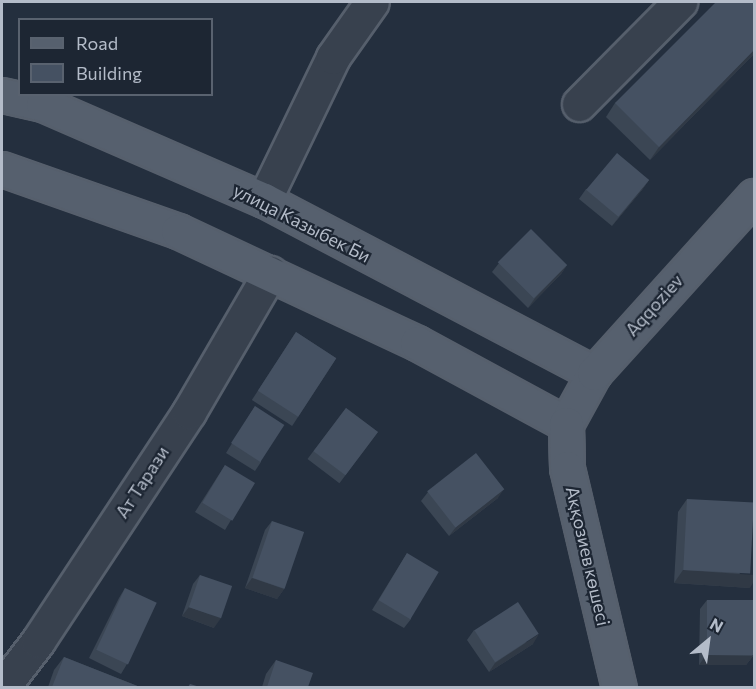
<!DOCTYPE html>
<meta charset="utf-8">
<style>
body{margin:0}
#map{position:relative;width:756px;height:689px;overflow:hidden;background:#242f3e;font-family:Commissioner,sans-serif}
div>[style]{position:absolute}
.roads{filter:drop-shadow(2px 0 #565f6c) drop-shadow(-2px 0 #565f6c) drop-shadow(0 2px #565f6c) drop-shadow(0 -2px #565f6c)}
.minor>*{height:33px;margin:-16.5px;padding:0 16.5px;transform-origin:16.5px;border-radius:16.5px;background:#38414e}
.major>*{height:33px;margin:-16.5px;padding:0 16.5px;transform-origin:16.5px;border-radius:16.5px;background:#56606e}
.wall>*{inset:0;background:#3b4654;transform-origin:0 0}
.shaded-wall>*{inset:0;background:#303945}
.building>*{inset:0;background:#455162;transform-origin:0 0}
span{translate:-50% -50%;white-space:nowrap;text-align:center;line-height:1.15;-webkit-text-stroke:4.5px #1d2633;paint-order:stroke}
.street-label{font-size:18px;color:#b4bcc9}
.frame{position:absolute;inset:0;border:3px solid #b4bcc9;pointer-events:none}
.legend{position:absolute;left:18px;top:18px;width:195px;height:78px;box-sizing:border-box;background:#1d2633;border:2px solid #59626f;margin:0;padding:8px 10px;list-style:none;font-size:18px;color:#b4bcc9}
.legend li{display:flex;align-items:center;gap:12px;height:30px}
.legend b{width:30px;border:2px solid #59626f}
.north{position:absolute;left:678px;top:611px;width:60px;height:60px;-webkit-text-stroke:4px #1d2633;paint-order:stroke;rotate:29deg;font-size:16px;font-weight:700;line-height:24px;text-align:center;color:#b4bcc9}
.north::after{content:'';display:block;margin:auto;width:21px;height:27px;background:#b4bcc9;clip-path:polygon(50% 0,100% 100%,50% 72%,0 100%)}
</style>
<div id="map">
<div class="roads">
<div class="minor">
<i style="left:579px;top:104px;width:144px;rotate:-45.3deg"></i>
<i style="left:264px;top:200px;width:159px;rotate:-64.2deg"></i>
<i style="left:333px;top:57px;width:67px;rotate:-54.7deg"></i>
<i style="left:2px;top:688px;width:59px;rotate:-52.5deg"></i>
<i style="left:38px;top:641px;width:274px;rotate:-56.6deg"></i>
<i style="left:189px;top:412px;width:161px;rotate:-59.8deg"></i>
</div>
<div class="major">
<i style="left:2px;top:95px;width:42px;rotate:12.4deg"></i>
<i style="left:43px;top:104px;width:241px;rotate:23.5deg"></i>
<i style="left:264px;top:200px;width:373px;rotate:27.7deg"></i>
<i style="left:2px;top:169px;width:187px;rotate:19.4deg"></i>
<i style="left:178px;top:231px;width:264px;rotate:25.1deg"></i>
<i style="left:417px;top:343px;width:170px;rotate:28.5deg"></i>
<i style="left:566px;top:424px;width:58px;rotate:-61.2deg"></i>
<i style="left:594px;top:373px;width:239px;rotate:-47.9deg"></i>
<i style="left:566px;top:424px;width:44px;rotate:88.7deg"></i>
<i style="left:567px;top:468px;width:226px;rotate:76.7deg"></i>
</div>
</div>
<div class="wall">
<i style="clip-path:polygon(754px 4px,754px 54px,650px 160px,606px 117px,615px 103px)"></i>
<i style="clip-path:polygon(649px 180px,642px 190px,612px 226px,579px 199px,586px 189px)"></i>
<i style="clip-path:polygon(499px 263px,567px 265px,561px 274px,528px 308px,492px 272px)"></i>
<i style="left:296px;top:332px;width:48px;height:81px;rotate:33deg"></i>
<i style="clip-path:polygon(255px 406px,261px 462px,255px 471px,226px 453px)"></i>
<i style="left:346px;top:408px;width:40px;height:64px;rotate:37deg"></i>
<i style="clip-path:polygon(225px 465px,231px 520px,225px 530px,195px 512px)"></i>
<i style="clip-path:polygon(428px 492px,498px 498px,449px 536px,421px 501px)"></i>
<i style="clip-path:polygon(687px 499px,750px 588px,674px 583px,678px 512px)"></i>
<i style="clip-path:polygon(272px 521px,284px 589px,277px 599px,245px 588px,265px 530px)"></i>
<i style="clip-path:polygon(407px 553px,411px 619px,404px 628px,372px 610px)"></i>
<i style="clip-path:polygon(200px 575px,214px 628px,182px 616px,193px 584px)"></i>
<i style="clip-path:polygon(125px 588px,127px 664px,121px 674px,89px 658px,119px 598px)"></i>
<i style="clip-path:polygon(707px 600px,753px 656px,746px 665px,699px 665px,700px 609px)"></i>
<i style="clip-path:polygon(474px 630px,533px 644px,489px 672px,467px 640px)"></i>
<i style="clip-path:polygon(64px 657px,140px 687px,48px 687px,54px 670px)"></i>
<i style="clip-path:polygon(276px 660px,308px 687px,262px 687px,266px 674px)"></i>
</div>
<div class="shaded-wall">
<i style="clip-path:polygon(754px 50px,754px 54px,650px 160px,659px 147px)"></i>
<i style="clip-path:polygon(649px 180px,642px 190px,612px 226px,619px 217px)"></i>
<i style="clip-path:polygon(567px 265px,561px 274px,528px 308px,535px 298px)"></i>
<i style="clip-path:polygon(504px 489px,498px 498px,449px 536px,456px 527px)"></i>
<i style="clip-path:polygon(683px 570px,754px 575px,754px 581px,750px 588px,674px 583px)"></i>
<i style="clip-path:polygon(252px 578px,284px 589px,277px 599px,245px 588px)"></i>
<i style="clip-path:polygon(189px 607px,221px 618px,214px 628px,182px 616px)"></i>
<i style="clip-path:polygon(539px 634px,533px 644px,489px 672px,495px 663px)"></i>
<i style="clip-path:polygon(706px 655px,753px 656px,746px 665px,699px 665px)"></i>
</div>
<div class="building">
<i style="clip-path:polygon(716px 2px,752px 2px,754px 4px,754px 50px,659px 147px,615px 103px)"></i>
<i style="left:617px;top:153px;width:42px;height:48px;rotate:40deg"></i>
<i style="left:531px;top:229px;width:51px;height:47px;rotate:45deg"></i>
<i style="left:296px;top:332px;width:48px;height:70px;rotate:33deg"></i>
<i style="left:255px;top:406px;width:35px;height:44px;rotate:33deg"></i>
<i style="left:346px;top:408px;width:40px;height:54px;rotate:37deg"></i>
<i style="left:476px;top:453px;width:46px;height:62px;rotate:52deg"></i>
<i style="left:225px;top:465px;width:35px;height:44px;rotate:31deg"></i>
<i style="left:687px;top:499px;width:67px;height:71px;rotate:3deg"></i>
<i style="left:272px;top:521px;width:34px;height:60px;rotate:19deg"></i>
<i style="left:407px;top:553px;width:37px;height:55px;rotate:31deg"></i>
<i style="left:200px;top:575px;width:34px;height:34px;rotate:19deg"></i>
<i style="left:125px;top:588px;width:35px;height:68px;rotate:25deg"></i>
<i style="left:707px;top:600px;width:47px;height:55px"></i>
<i style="left:518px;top:602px;width:38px;height:52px;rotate:57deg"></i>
<i style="clip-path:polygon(64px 657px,140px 687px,52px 687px)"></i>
<i style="clip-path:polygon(276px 660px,313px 673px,308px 687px,267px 687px)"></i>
<i style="clip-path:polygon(190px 684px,200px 687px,188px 687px)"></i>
</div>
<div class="street-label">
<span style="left:302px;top:223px;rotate:27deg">улица Казыбек Би</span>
<span style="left:654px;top:305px;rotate:-48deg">Aqqoziev</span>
<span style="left:142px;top:482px;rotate:-57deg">Ат Тарази</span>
<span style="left:588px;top:556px;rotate:77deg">Аққозиев көшесі</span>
</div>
<div class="frame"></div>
<ul class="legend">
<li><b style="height:8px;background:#56606e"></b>Road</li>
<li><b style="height:16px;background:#455162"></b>Building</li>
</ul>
<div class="north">N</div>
</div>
